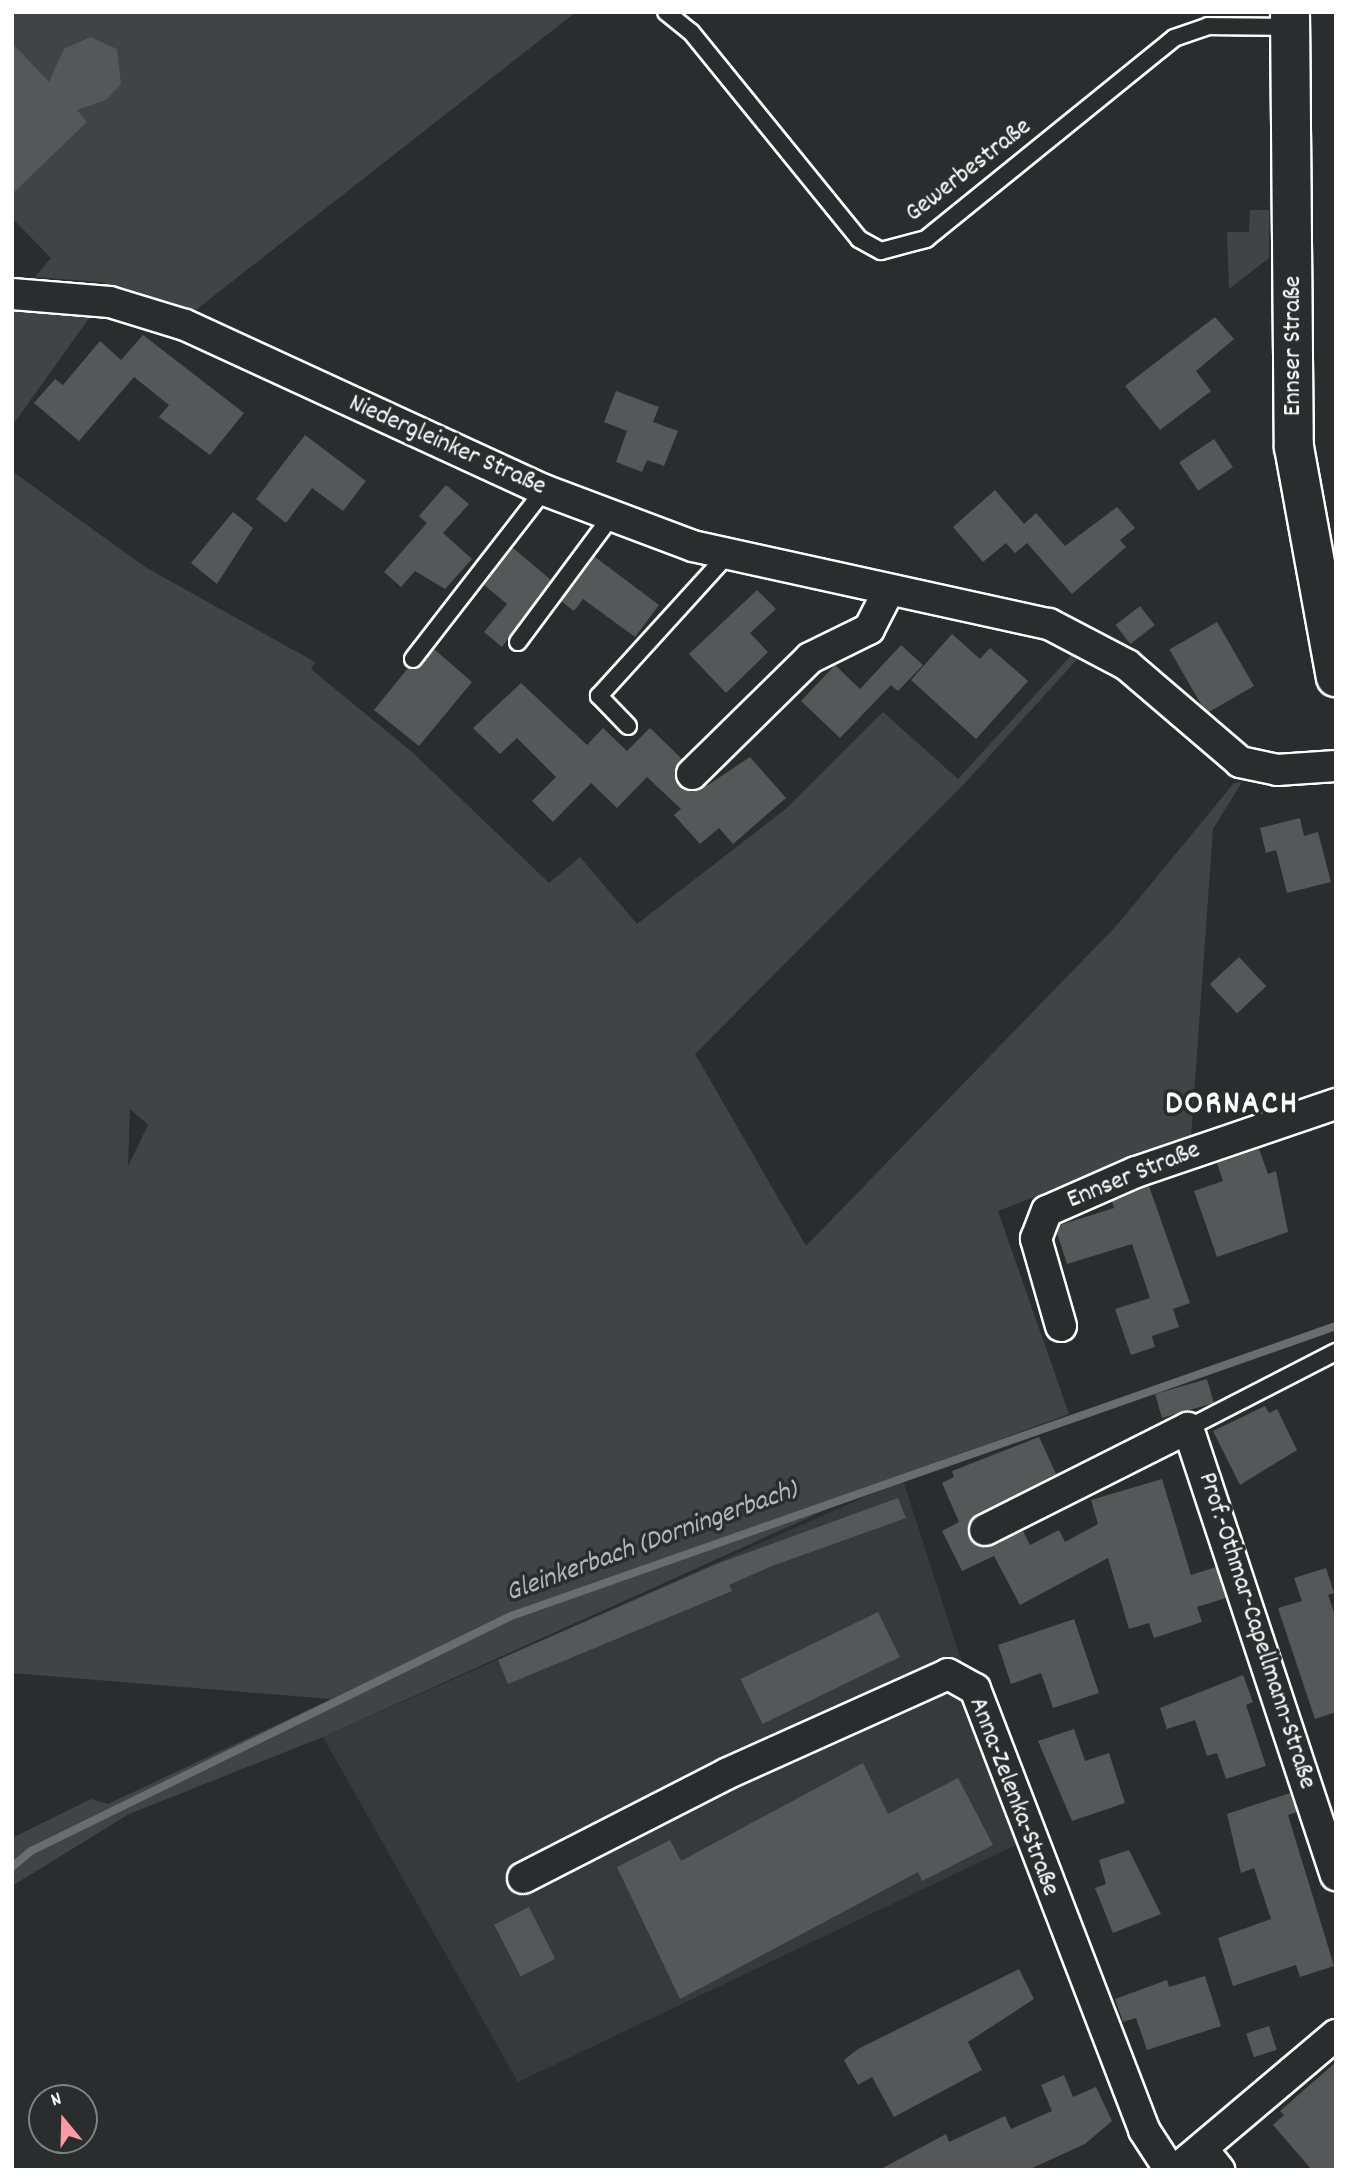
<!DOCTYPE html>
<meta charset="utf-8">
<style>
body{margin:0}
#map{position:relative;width:1348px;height:2182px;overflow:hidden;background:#2a2d2e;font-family:Dekko,sans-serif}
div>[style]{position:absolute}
.built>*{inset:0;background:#373a3b}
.green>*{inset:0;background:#414445}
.stream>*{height:8px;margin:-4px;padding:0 4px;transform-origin:4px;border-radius:4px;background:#6a6c6d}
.building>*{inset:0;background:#555758;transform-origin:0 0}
.roads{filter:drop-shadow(2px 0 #fff) drop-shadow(-2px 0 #fff) drop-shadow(0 2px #fff) drop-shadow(0 -2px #fff)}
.lane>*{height:16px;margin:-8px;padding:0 8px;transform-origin:8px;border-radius:8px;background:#2a2d2e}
.street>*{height:30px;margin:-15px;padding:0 15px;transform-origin:15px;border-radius:15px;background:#2a2d2e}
.secondary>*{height:38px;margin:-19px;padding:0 19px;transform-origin:19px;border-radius:19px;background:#2a2d2e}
span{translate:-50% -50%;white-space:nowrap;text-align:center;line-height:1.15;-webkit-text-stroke:7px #2a2d2e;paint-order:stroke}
.street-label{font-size:26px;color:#fff}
.water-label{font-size:28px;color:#b4b6b6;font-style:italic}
.district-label{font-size:33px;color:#fff;font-weight:700;letter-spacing:2px}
.frame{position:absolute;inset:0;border:14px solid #fff;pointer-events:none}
.north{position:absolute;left:28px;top:2084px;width:70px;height:70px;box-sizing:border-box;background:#2a2d2e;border:2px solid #7f8182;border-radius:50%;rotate:341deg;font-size:19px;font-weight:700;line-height:28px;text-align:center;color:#fff}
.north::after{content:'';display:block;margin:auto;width:24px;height:32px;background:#ff9aa2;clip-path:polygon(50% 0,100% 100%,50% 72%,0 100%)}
</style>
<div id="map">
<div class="built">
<i style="clip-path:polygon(903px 1480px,1020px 1843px,518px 2082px,323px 1737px)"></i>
</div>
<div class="green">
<i style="clip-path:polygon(12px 12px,576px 12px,192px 313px,101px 282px,35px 277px,51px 258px,12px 218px)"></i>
<i style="clip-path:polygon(1250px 210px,1269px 210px,1269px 258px,1229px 289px,1227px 232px,1249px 232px)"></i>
<i style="clip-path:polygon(12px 310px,92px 314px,12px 426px)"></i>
<i style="clip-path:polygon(evenodd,12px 471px,145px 567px,315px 662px,311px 669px,413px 753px,549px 883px,580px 857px,637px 924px,787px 808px,883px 712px,958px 779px,1077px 649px,1081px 655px,965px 783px,695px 1054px,806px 1246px,1118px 924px,1234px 783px,1242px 782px,1213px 829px,1191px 1137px,998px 1211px,1069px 1414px,905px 1474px,323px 1737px,129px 1814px,12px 1886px,12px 1838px,91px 1799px,108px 1804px,331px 1699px,12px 1673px,12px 471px,130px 1109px,148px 1125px,128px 1166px,130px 1109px)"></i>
</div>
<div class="stream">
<i style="left:12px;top:1867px;width:25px;rotate:-40deg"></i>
<i style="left:31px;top:1851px;width:534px;rotate:-26.09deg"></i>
<i style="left:511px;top:1616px;width:874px;rotate:-19.37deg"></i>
</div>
<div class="building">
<i style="clip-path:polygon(90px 37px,117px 49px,121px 84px,106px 100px,77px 110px,87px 122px,12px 194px,12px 43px,49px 82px,64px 49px)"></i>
<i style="clip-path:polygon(1215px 317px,1234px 339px,1196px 371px,1211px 391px,1160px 430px,1125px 386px)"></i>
<i style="clip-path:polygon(143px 335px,244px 413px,210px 455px,159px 417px,169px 405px,134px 377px,79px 441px,34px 403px,55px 379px,63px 385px,100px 341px,121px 360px)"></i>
<i style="clip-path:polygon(616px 391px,659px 407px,653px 422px,678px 431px,664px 466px,647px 460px,642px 472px,616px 462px,627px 431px,604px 422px)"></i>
<i style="clip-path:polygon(305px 435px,366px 481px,343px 511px,312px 488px,286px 523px,256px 499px)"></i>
<i style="left:1214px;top:439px;width:34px;height:42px;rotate:56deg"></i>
<i style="clip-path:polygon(446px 485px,469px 504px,443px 533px,472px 559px,445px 589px,415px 571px,401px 587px,384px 572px,427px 523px,419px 516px)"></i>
<i style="clip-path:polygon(995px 490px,1024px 524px,1036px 513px,1065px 546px,1117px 507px,1135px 528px,1120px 540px,1126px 547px,1072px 594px,1027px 543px,1015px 553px,1006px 543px,983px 562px,953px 527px)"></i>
<i style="clip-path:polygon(233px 512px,253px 528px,217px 584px,191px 563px)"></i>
<i style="clip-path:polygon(513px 548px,551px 580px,502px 647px,484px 632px,507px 604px,484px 585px)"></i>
<i style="clip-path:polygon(595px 557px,659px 605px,635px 637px,583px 599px,574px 611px,561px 601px)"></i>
<i style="clip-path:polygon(757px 590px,776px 609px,750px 633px,768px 652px,726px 693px,689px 654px)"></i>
<i style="left:1140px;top:606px;width:24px;height:31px;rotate:52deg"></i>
<i style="left:1217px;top:622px;width:74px;height:55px;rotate:60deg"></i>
<i style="clip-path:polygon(952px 634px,980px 659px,990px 648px,1028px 681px,976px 739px,911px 680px)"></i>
<i style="clip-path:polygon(901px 645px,923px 665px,898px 691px,891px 685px,840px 738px,801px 701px,835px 665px,860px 689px)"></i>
<i style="clip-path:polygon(434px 649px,472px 682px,419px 746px,374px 710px,408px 668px,418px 668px)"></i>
<i style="clip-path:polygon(521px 683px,587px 745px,603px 728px,627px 751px,650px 728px,682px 759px,675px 778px,687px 791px,708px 785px,750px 757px,786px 798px,733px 844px,719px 828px,700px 844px,674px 815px,681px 809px,647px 777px,617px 808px,591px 783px,553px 822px,532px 801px,556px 777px,517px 738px,500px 754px,473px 728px)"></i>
<i style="clip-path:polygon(1300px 818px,1304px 836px,1318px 832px,1331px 882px,1287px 893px,1276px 850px,1266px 853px,1260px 828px)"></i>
<i style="left:1239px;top:957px;width:40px;height:40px;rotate:47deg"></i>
<i style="clip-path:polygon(1259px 1149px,1268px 1174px,1276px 1171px,1288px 1232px,1217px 1257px,1194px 1191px,1223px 1181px,1217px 1163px)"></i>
<i style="clip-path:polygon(1149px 1186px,1190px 1303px,1173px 1309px,1179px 1327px,1152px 1336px,1155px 1347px,1131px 1355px,1115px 1309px,1150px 1298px,1132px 1244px,1067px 1264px,1057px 1233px,1060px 1225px,1114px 1208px,1112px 1202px)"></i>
<i style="left:1207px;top:1379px;width:25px;height:54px;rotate:74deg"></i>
<i style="clip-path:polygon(1265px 1406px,1269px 1413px,1277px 1409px,1297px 1450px,1240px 1485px,1213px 1431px)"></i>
<i style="clip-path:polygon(1039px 1437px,1056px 1474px,977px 1515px,970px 1538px,985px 1547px,1023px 1531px,1030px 1545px,1059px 1530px,1065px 1542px,1098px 1524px,1091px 1500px,1162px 1479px,1191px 1575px,1216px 1567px,1226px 1598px,1197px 1607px,1202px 1622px,1154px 1638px,1149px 1623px,1129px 1629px,1108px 1558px,1020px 1605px,994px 1556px,962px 1571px,942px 1531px,959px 1522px,942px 1483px,954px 1477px,952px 1471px)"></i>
<i style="clip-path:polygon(898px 1498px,906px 1518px,772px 1566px,729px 1585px,732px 1591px,508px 1684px,498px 1660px,719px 1563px)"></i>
<i style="clip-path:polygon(1326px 1568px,1334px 1593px,1328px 1595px,1336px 1618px,1336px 1712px,1315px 1719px,1278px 1608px,1302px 1601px,1294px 1578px)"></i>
<i style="left:878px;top:1612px;width:50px;height:153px;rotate:64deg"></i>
<i style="clip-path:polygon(1074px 1619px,1099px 1693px,1053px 1708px,1041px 1673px,1011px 1684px,998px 1645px)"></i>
<i style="clip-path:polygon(1243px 1675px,1253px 1702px,1246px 1705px,1266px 1766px,1226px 1779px,1217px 1753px,1207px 1756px,1195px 1720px,1167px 1729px,1160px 1708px)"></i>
<i style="clip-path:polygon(1074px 1729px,1085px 1761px,1109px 1753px,1125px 1803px,1072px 1821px,1038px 1741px)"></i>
<i style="clip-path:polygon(863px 1763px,888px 1814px,958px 1778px,993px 1845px,922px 1881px,918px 1872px,680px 1999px,617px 1867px,670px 1840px,681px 1861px)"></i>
<i style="clip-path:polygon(1290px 1793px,1297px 1812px,1288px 1815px,1334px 1966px,1300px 1977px,1296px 1965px,1233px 1986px,1218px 1938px,1271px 1919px,1254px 1868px,1241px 1873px,1227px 1814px)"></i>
<i style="clip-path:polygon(1129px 1850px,1161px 1914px,1113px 1933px,1095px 1888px,1106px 1884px,1099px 1860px)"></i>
<i style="left:529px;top:1907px;width:58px;height:39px;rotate:63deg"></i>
<i style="clip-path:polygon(1019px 1969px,1034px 1999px,968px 2042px,982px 2070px,894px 2117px,872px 2077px,858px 2085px,844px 2060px,858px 2049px)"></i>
<i style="clip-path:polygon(1205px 1976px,1221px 2026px,1147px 2050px,1136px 2018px,1123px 2022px,1115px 1999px,1167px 1980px,1169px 1987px)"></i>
<i style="left:1269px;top:2026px;width:25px;height:24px;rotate:72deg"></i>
<i style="clip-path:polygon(1336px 2062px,1336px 2170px,1312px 2170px,1273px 2125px,1284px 2115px,1280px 2111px)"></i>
<i style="clip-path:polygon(1064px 2075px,1073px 2097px,1096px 2087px,1112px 2121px,1085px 2144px,1028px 2170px,879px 2170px,946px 2134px,949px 2142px,1005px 2116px,1011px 2129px,1052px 2111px,1041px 2085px)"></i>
</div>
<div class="roads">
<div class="lane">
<i style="left:666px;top:12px;width:32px;rotate:39deg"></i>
<i style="left:691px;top:32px;width:267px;rotate:50.9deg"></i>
<i style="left:859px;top:239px;width:25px;rotate:29deg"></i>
<i style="left:881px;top:251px;width:47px;rotate:-14.9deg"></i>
<i style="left:926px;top:239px;width:319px;rotate:-39deg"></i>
<i style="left:1174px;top:38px;width:36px;rotate:-19deg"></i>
<i style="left:1208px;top:26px;width:83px;rotate:0.7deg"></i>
<i style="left:518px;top:642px;width:156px;rotate:-53.4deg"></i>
<i style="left:413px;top:659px;width:214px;rotate:-52.2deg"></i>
<i style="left:628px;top:726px;width:42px;rotate:-134deg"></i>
<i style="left:599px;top:696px;width:192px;rotate:-47.7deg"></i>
<i style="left:1188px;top:1428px;width:166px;rotate:-27.2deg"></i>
</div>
<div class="street">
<i style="left:12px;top:294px;width:98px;rotate:4.7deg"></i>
<i style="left:110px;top:302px;width:78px;rotate:17deg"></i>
<i style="left:185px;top:325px;width:395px;rotate:24.7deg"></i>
<i style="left:544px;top:490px;width:159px;rotate:20.6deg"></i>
<i style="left:693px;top:546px;width:364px;rotate:12.4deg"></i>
<i style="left:1049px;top:624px;width:88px;rotate:27.7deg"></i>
<i style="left:1127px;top:665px;width:149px;rotate:40.6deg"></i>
<i style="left:1240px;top:762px;width:38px;rotate:12deg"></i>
<i style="left:1277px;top:770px;width:59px;rotate:-3.9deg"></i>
<i style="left:692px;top:774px;width:165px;rotate:-44.5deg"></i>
<i style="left:810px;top:658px;width:66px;rotate:-26.2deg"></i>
<i style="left:869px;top:629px;width:44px;rotate:-62.9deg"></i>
<i style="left:1061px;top:1326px;width:91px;rotate:-106deg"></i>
<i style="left:1036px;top:1239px;width:30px;rotate:-69deg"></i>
<i style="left:1047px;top:1211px;width:97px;rotate:-23.7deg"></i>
<i style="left:1136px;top:1172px;width:211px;rotate:-18.8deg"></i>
<i style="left:985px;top:1530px;width:227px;rotate:-26.7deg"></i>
<i style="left:1188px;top:1428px;width:471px;rotate:71.7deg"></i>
<i style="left:523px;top:1878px;width:228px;rotate:-27.1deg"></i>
<i style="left:726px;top:1774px;width:243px;rotate:-24.2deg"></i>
<i style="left:948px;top:1674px;width:31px;rotate:29deg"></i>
<i style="left:975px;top:1689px;width:472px;rotate:69deg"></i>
<i style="left:1144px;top:2130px;width:48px;rotate:57deg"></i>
<i style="left:1203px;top:2150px;width:26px;rotate:51deg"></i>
<i style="left:1176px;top:2170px;width:209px;rotate:-40.2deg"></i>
</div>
<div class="secondary">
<i style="left:1290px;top:12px;width:435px;rotate:89.5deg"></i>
<i style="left:1294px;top:447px;width:234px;rotate:79.7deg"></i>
</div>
</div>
<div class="street-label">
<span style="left:969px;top:171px;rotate:-38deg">Gewerbestraße</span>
<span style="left:1294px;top:346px;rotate:-90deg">Ennser Straße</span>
<span style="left:447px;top:446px;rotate:24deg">Niedergleinker Straße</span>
<span style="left:1134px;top:1176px;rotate:-22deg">Ennser Straße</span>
<span style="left:1256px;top:1631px;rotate:72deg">Prof.-Othmar-Capellmann-Straße</span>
<span style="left:1013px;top:1797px;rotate:69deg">Anna-Zelenka-Straße</span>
</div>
<div class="water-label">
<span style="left:652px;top:1543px;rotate:-20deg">Gleinkerbach (Dorningerbach)</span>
</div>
<div class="district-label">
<span style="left:1232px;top:1106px">DORNACH</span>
</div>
<div class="frame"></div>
<div class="north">N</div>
</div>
